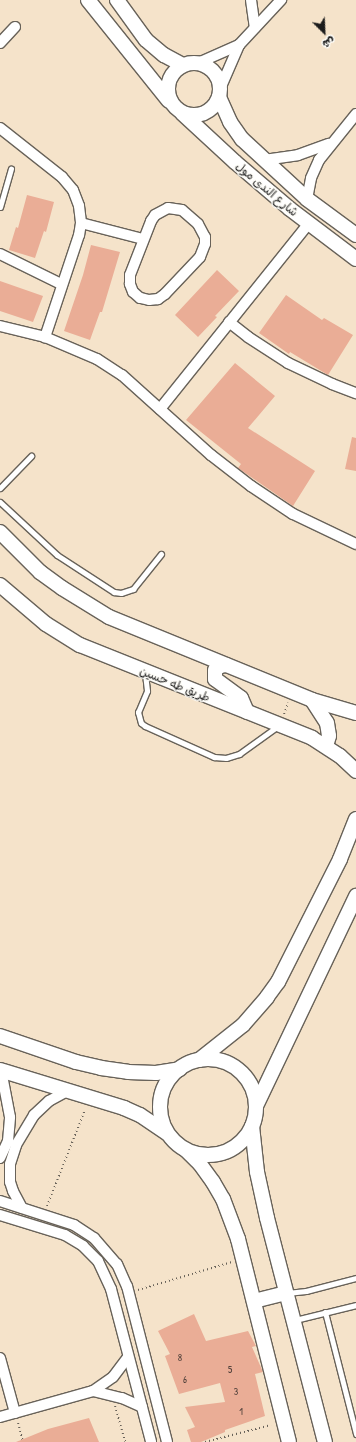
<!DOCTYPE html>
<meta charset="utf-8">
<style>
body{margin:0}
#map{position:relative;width:356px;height:1442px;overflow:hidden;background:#f5e3ca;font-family:"Patrick Hand","Playpen Sans Arabic",sans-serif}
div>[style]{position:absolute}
.building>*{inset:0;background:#eaad96}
.path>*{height:2px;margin-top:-1px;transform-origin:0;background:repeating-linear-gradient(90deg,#686259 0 1px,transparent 0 4px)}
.roads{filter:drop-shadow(1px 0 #686259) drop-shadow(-1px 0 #686259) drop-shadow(0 1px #686259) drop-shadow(0 -1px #686259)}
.lane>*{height:5px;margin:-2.5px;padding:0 2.5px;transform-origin:2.5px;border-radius:2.5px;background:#fff}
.street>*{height:10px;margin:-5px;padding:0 5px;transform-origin:5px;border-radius:5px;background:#fff}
.secondary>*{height:14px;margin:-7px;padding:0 7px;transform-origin:7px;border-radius:7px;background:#fff}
.secondary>.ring{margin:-7px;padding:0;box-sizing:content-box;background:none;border:14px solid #fff;border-radius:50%}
span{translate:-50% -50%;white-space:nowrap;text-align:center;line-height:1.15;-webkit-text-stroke:3px #fdfcf7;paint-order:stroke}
.number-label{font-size:10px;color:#50403a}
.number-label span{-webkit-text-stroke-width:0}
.street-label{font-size:12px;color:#1c1c1c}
.north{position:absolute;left:304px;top:12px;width:40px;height:40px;-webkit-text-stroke:3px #fdfcf7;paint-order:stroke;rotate:156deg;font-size:11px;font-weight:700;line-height:16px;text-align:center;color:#1c1c1c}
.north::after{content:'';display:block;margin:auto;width:14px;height:18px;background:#1c1c1c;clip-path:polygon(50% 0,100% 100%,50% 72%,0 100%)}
</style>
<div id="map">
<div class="building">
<i style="clip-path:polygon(27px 195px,54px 202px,46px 232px,44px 231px,35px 258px,9px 250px,16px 227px,18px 228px)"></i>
<i style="clip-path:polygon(91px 245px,120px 252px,102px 312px,100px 312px,90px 340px,64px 331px,83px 275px)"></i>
<i style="clip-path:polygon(217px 270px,239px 291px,215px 316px,217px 317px,198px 337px,175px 315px)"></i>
<i style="clip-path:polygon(0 281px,43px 296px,33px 322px,0 311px)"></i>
<i style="clip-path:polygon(286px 295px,322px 320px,324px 318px,353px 335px,328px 375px,290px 352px,289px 354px,259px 333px)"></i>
<i style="clip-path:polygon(235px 363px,275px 396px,248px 428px,315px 471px,293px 506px,238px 468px,241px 464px,186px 420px)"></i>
<i style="clip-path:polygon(352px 437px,356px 438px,356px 471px,345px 469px)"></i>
<i style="clip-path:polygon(194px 1314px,206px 1341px,248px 1331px,256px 1346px,252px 1347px,263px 1372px,255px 1374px,265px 1416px,225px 1430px,225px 1432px,201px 1442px,191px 1442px,187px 1430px,195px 1427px,185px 1407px,225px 1402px,220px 1383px,179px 1394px,165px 1356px,170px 1354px,158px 1331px)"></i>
<i style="clip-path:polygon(89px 1418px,99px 1442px,16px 1442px,48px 1429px)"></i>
</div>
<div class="path">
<i style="left:284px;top:714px;width:12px;rotate:-70deg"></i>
<i style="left:47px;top:1206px;width:103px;rotate:-68.4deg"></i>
<i style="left:138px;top:1290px;width:98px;rotate:-16.6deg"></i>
<i style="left:115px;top:1406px;width:37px;rotate:74deg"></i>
<i style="left:18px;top:1423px;width:20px;rotate:75deg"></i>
<i style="left:205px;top:1442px;width:68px;rotate:-14.4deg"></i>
</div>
<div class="roads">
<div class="lane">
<i style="left:0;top:207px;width:40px;rotate:-74deg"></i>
<i style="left:0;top:488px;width:45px;rotate:-45.9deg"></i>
<i style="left:0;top:502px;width:78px;rotate:42.9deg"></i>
<i style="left:57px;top:555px;width:68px;rotate:33deg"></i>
<i style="left:114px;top:592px;width:7px;rotate:8deg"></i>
<i style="left:121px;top:593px;width:13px;rotate:-18deg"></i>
<i style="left:133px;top:589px;width:45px;rotate:-51.3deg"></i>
<i style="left:145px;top:674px;width:17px;rotate:83deg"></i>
<i style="left:147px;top:691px;width:23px;rotate:113deg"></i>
<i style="left:138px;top:712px;width:11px;rotate:75deg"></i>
<i style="left:141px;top:723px;width:5px;rotate:37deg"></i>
<i style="left:145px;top:726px;width:76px;rotate:24.2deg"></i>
<i style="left:214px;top:757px;width:12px;rotate:5deg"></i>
<i style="left:226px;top:758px;width:14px;rotate:-17deg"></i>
<i style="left:239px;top:754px;width:48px;rotate:-35.7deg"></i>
<i style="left:287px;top:1293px;width:19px;rotate:-6deg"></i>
<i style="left:306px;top:1291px;width:52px;rotate:-14.6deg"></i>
<i style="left:325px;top:1312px;width:126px;rotate:75.7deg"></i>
<i style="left:295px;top:1320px;width:63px;rotate:-13.8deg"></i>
</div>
<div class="street">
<i style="left:251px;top:0;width:28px;rotate:82deg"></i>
<i style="left:0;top:43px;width:22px;rotate:-47deg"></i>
<i style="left:198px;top:63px;width:45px;rotate:-23.7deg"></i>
<i style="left:220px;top:89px;width:48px;rotate:-66.6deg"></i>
<i style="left:239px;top:45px;width:62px;rotate:-47deg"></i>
<i style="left:0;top:128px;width:79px;rotate:38.3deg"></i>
<i style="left:62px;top:177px;width:17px;rotate:50deg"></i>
<i style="left:73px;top:190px;width:17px;rotate:69deg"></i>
<i style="left:79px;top:206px;width:17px;rotate:83deg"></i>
<i style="left:81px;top:223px;width:12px;rotate:99deg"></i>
<i style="left:79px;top:235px;width:108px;rotate:108.4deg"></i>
<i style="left:264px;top:160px;width:34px;rotate:-8deg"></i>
<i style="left:298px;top:155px;width:33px;rotate:-20deg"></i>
<i style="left:307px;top:199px;width:21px;rotate:-79deg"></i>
<i style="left:311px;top:178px;width:20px;rotate:-66deg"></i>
<i style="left:319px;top:160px;width:59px;rotate:-51.2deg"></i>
<i style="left:168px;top:208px;width:14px;rotate:8deg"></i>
<i style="left:182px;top:210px;width:21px;rotate:41deg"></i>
<i style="left:198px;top:224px;width:15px;rotate:62deg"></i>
<i style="left:205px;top:237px;width:7px;rotate:90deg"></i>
<i style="left:205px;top:244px;width:14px;rotate:111deg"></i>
<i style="left:200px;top:257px;width:51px;rotate:133.4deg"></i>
<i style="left:165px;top:294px;width:9px;rotate:144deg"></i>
<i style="left:158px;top:299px;width:9px;rotate:174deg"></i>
<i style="left:149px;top:300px;width:9px;rotate:-167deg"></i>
<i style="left:140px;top:298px;width:9px;rotate:-139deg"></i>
<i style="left:133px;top:292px;width:9px;rotate:-111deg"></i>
<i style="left:130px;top:284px;width:9px;rotate:-90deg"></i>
<i style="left:130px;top:275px;width:58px;rotate:-68.7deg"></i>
<i style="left:151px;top:221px;width:7px;rotate:-56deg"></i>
<i style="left:155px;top:215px;width:15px;rotate:-28deg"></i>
<i style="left:81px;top:223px;width:64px;rotate:14.5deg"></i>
<i style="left:0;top:254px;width:68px;rotate:26.2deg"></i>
<i style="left:229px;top:322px;width:24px;rotate:38deg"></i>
<i style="left:248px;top:337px;width:48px;rotate:33deg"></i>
<i style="left:288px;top:363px;width:49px;rotate:25.5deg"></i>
<i style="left:332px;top:384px;width:26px;rotate:21deg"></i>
<i style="left:0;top:326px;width:46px;rotate:13.7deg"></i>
<i style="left:45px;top:337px;width:56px;rotate:22.9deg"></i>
<i style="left:97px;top:359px;width:30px;rotate:33deg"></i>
<i style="left:122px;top:375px;width:120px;rotate:42deg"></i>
<i style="left:211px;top:455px;width:51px;rotate:37.8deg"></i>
<i style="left:251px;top:486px;width:50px;rotate:33.7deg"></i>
<i style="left:293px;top:514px;width:70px;rotate:25.5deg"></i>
<i style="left:160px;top:409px;width:238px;rotate:-51.3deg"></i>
<i style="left:0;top:1158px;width:19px;rotate:-65deg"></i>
<i style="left:8px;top:1141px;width:24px;rotate:-85deg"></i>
<i style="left:10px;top:1117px;width:48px;rotate:-100.8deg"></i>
<i style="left:0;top:1201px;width:78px;rotate:18deg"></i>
<i style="left:74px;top:1225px;width:24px;rotate:33deg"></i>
<i style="left:94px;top:1238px;width:35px;rotate:49deg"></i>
<i style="left:117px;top:1264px;width:24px;rotate:66deg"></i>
<i style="left:127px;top:1286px;width:161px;rotate:75.6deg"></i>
<i style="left:22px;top:1208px;width:19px;rotate:-118deg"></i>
<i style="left:13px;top:1191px;width:9px;rotate:-108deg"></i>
<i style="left:10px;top:1182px;width:18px;rotate:-90deg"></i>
<i style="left:10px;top:1164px;width:20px;rotate:-72deg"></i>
<i style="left:16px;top:1145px;width:35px;rotate:-59deg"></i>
<i style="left:34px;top:1115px;width:21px;rotate:-43deg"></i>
<i style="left:49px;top:1101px;width:21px;rotate:-29deg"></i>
<i style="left:0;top:1215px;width:68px;rotate:17.1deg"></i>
<i style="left:65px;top:1235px;width:21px;rotate:31deg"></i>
<i style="left:83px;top:1246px;width:21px;rotate:45deg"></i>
<i style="left:98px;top:1261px;width:31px;rotate:65deg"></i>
<i style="left:111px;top:1289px;width:158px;rotate:75.3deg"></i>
<i style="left:0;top:1358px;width:57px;rotate:74.7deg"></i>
<i style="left:93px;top:1391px;width:30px;rotate:14deg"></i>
<i style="left:122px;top:1398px;width:22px;rotate:24deg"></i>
<i style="left:0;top:1417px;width:97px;rotate:-15.6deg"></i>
<i style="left:93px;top:1391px;width:24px;rotate:-35deg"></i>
<i style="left:113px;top:1377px;width:25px;rotate:-53deg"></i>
</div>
<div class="secondary">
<i style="left:88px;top:0;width:129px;rotate:51.3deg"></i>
<i style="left:117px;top:0;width:49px;rotate:54.1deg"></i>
<i style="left:146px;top:40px;width:23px;rotate:40deg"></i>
<i style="left:164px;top:55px;width:21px;rotate:28deg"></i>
<i class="ring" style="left:168px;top:63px;width:38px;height:38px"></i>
<i style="left:219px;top:97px;width:27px;rotate:66deg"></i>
<i style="left:230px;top:122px;width:21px;rotate:55deg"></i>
<i style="left:242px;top:139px;width:88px;rotate:42.7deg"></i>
<i style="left:307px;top:199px;width:61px;rotate:36.3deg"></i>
<i style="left:182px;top:113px;width:72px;rotate:42.8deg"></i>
<i style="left:235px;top:162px;width:72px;rotate:40.5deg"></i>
<i style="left:290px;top:209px;width:83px;rotate:37.1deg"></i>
<i style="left:0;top:532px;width:57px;rotate:45deg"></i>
<i style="left:40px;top:572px;width:27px;rotate:36deg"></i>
<i style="left:62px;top:588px;width:55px;rotate:31.7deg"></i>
<i style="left:109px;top:617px;width:219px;rotate:22.2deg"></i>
<i style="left:312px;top:700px;width:46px;rotate:16.5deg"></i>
<i style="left:0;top:585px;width:60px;rotate:40.3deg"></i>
<i style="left:46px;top:624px;width:40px;rotate:32deg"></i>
<i style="left:80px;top:645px;width:250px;rotate:21.8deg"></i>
<i style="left:312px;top:738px;width:33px;rotate:33deg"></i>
<i style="left:340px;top:756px;width:22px;rotate:43deg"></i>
<i style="left:226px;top:665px;width:6px;rotate:171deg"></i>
<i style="left:220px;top:666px;width:6px;rotate:141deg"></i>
<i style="left:215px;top:670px;width:9px;rotate:90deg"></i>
<i style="left:215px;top:679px;width:32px;rotate:36deg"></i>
<i style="left:241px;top:698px;width:15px;rotate:67deg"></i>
<i style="left:312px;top:700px;width:27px;rotate:57deg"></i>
<i style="left:327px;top:723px;width:13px;rotate:81deg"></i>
<i style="left:329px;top:736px;width:10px;rotate:107deg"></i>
<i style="left:0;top:1036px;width:80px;rotate:18.9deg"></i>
<i style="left:76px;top:1062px;width:26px;rotate:13deg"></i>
<i style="left:101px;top:1068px;width:27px;rotate:8deg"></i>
<i style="left:128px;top:1072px;width:28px;rotate:2deg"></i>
<i style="left:156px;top:1073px;width:24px;rotate:-9deg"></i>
<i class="ring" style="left:160px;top:1059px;width:82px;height:82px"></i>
<i style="left:199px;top:1060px;width:56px;rotate:-38.5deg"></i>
<i style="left:243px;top:1025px;width:37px;rotate:-49deg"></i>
<i style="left:267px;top:997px;width:19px;rotate:-54deg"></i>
<i style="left:278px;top:982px;width:138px;rotate:-63.2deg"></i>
<i style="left:340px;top:859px;width:43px;rotate:-68.2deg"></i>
<i style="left:0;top:1070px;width:130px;rotate:17deg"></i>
<i style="left:124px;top:1108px;width:17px;rotate:24deg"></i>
<i style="left:140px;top:1115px;width:32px;rotate:34deg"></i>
<i style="left:256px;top:1106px;width:233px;rotate:-64.5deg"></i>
<i style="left:252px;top:1126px;width:46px;rotate:83.8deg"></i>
<i style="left:257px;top:1172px;width:47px;rotate:77.7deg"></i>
<i style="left:267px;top:1218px;width:231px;rotate:75.5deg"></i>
<i style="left:186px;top:1150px;width:20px;rotate:45deg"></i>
<i style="left:200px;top:1164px;width:22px;rotate:54deg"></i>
<i style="left:213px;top:1182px;width:20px;rotate:60deg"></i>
<i style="left:223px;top:1199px;width:43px;rotate:69.4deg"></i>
<i style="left:238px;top:1239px;width:209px;rotate:75.9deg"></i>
<i style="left:254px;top:1301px;width:32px;rotate:-14deg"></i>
</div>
</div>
<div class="number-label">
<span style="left:180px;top:1358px">8</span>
<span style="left:230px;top:1370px">5</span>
<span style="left:185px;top:1380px">6</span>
<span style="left:236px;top:1392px">3</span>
<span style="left:241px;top:1412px">1</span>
</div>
<div class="street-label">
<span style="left:267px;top:189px;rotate:40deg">شارع الندى مول</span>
<span style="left:175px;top:684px;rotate:22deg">طريق طه حسين</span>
</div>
<div class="north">ش</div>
</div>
